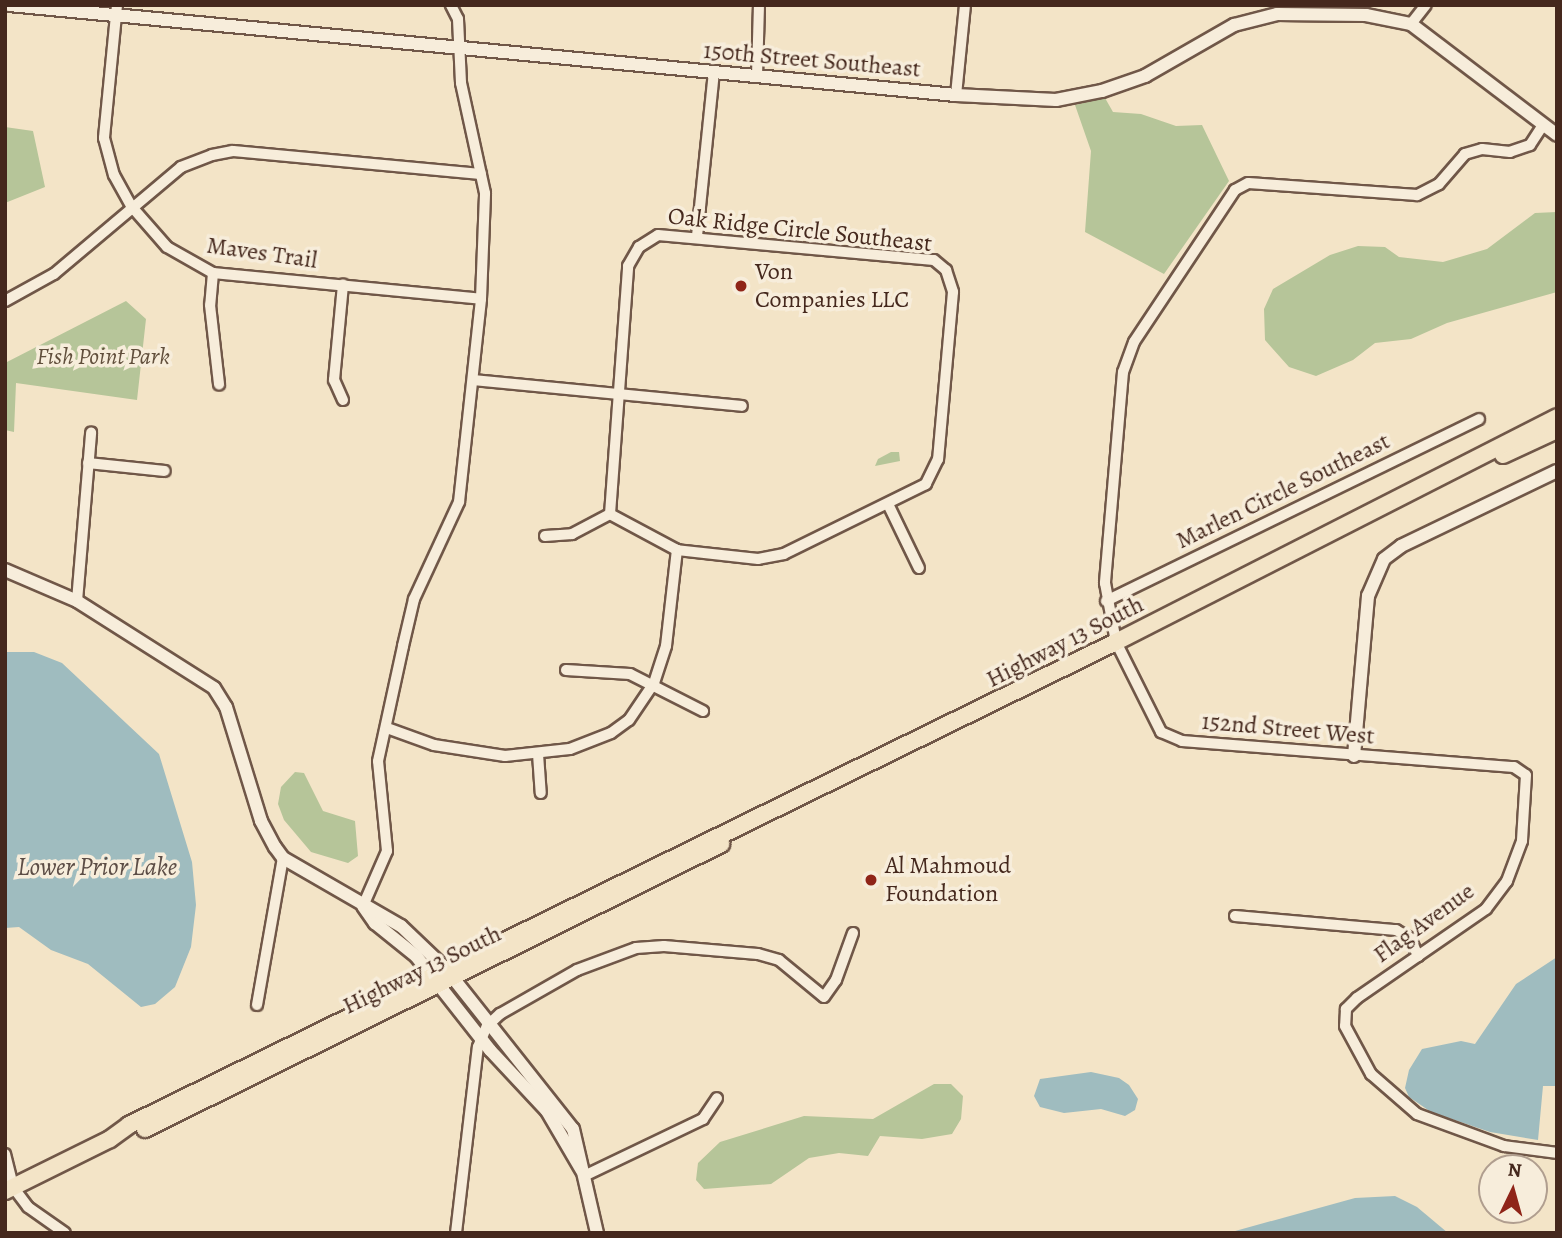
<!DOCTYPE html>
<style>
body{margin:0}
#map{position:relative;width:1562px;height:1238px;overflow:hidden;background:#f3e4c7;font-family:Alegreya,serif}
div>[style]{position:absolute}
.green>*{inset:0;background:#b6c599}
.water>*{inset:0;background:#9fbcbf}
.roads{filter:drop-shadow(2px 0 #705748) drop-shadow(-2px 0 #705748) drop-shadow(0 2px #705748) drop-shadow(0 -2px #705748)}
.minor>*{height:10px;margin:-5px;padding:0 5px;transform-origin:5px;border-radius:5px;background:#f7eddb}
.tertiary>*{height:12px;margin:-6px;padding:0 6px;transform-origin:6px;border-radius:6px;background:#f7eddb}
.primary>*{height:16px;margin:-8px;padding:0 8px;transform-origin:8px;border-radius:8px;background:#f3e4c7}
.dots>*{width:19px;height:19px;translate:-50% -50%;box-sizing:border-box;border:4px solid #f7eddb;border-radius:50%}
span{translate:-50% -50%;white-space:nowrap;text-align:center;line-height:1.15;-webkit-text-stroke:7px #f7eddb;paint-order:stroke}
.street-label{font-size:24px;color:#45281d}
.poi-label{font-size:24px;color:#45281d}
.left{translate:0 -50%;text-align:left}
.park-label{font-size:24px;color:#614f3c;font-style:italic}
.water-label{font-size:26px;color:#5c4d46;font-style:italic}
.frame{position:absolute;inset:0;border:7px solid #45281d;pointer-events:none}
.north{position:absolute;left:1478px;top:1154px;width:70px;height:70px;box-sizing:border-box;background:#f7eddb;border:2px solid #b09e8f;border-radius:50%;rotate:5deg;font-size:19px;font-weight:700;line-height:28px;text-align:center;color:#45281d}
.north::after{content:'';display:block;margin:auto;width:24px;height:32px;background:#8f2418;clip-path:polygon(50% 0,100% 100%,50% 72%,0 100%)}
</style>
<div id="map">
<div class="green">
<i style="clip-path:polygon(1105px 98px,1113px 112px,1141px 114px,1176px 126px,1202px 125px,1229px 181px,1164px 274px,1085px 232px,1091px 151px,1075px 105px)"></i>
<i style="clip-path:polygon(5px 127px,33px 131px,45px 187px,5px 203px)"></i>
<i style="clip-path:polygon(1557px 212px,1557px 292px,1447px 323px,1411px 339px,1375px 343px,1353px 360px,1316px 376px,1289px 367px,1265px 340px,1264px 309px,1273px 289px,1330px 255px,1358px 246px,1385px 247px,1399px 257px,1443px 262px,1487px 249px,1535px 213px)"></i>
<i style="clip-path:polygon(126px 301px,146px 319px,137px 400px,16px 383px,14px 432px,5px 430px,5px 363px)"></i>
<i style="clip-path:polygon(891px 452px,899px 452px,900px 461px,875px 466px,878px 459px)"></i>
<i style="clip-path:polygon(295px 772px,304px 773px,323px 811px,355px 821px,358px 856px,348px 863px,311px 852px,284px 820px,278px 804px,281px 787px)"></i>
<i style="clip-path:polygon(934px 1084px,951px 1084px,963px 1096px,961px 1119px,952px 1134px,922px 1139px,880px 1136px,868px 1156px,839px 1153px,809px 1158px,771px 1184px,704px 1189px,696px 1180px,698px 1163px,720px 1142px,804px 1116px,873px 1119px)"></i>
</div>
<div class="water">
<i style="clip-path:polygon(5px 652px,34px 652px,62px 663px,159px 754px,192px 862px,196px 905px,191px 947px,175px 987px,155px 1004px,141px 1007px,88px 964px,51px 950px,19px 927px,5px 928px)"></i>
<i style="clip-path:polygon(1557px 957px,1557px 1086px,1543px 1086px,1538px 1140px,1490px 1132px,1431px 1112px,1409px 1097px,1405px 1088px,1409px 1070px,1422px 1049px,1461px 1041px,1475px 1044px,1516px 984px)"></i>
<i style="clip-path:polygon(1091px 1072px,1119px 1078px,1129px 1085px,1138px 1099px,1135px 1110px,1125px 1116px,1101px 1109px,1064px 1113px,1040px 1107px,1034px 1096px,1040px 1079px)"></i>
<i style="clip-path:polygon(1395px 1196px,1417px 1207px,1448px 1233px,1228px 1233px,1355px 1198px)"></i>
</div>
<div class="roads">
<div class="minor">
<i style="left:117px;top:5px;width:134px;rotate:95.6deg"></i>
<i style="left:104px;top:138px;width:38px;rotate:75deg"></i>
<i style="left:114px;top:175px;width:37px;rotate:61deg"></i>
<i style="left:132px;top:207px;width:53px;rotate:48.8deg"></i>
<i style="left:167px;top:247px;width:53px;rotate:29.5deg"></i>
<i style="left:213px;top:273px;width:269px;rotate:5.5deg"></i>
<i style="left:1411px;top:24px;width:24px;rotate:-52deg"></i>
<i style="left:757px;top:76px;width:71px;rotate:-88.4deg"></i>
<i style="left:956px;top:95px;width:90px;rotate:-84.3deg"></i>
<i style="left:1543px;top:125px;width:24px;rotate:123deg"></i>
<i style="left:1530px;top:145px;width:21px;rotate:161deg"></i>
<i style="left:1510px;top:152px;width:28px;rotate:-174deg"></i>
<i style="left:1482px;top:149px;width:18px;rotate:164deg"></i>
<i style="left:1465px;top:154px;width:40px;rotate:131deg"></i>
<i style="left:1439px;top:184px;width:25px;rotate:153deg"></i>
<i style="left:1417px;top:195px;width:169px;rotate:-175.9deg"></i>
<i style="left:1248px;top:183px;width:15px;rotate:152deg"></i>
<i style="left:1235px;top:190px;width:182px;rotate:123.6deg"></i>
<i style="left:1134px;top:342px;width:32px;rotate:110deg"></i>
<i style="left:1123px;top:372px;width:212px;rotate:94.9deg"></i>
<i style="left:1105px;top:583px;width:60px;rotate:79.4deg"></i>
<i style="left:1116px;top:642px;width:101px;rotate:63.4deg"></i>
<i style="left:1161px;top:732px;width:23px;rotate:23deg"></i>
<i style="left:1182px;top:741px;width:333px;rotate:4.5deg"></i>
<i style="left:1514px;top:767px;width:14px;rotate:34deg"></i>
<i style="left:1526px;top:775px;width:66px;rotate:93.5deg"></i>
<i style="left:1522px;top:841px;width:43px;rotate:110.6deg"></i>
<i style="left:1507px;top:881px;width:35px;rotate:127deg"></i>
<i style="left:1486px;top:909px;width:157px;rotate:145.4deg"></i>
<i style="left:1357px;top:998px;width:16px;rotate:135deg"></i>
<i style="left:1346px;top:1009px;width:17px;rotate:93deg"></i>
<i style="left:1345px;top:1026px;width:55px;rotate:61.6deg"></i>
<i style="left:1371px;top:1074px;width:61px;rotate:41deg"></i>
<i style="left:1417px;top:1114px;width:93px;rotate:20.2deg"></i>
<i style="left:1504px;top:1146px;width:53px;rotate:7.5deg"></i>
<i style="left:658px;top:235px;width:277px;rotate:5.2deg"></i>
<i style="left:934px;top:260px;width:16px;rotate:40deg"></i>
<i style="left:946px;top:270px;width:23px;rotate:72deg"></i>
<i style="left:953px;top:292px;width:168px;rotate:95.1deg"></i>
<i style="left:938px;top:459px;width:28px;rotate:116deg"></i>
<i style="left:926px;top:484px;width:158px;rotate:153.8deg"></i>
<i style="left:784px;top:554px;width:26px;rotate:169deg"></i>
<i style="left:758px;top:559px;width:81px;rotate:-173.7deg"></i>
<i style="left:677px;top:550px;width:76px;rotate:-151.8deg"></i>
<i style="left:610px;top:514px;width:249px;rotate:-85.8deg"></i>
<i style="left:628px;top:266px;width:22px;rotate:-60deg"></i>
<i style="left:639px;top:247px;width:22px;rotate:-32deg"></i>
<i style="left:697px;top:236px;width:165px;rotate:-84.1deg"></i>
<i style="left:213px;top:273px;width:32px;rotate:95deg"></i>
<i style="left:210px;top:305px;width:80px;rotate:83.5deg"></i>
<i style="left:5px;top:301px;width:56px;rotate:-28.9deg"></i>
<i style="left:54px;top:274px;width:166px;rotate:-40.1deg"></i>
<i style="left:181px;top:167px;width:33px;rotate:-21deg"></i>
<i style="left:212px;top:155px;width:21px;rotate:-11deg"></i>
<i style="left:233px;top:151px;width:249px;rotate:5.3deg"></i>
<i style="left:473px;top:380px;width:270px;rotate:5.5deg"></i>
<i style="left:343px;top:400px;width:22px;rotate:-114deg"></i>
<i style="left:334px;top:380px;width:96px;rotate:-84.6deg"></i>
<i style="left:88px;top:463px;width:77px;rotate:5.9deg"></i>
<i style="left:888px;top:504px;width:71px;rotate:64.2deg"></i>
<i style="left:545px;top:536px;width:27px;rotate:-4deg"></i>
<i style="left:572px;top:534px;width:43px;rotate:-27.8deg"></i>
<i style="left:77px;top:601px;width:169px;rotate:-85.2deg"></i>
<i style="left:1106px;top:601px;width:415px;rotate:-26deg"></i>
<i style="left:566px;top:670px;width:64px;rotate:3.6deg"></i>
<i style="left:630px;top:674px;width:82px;rotate:26.9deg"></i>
<i style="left:387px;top:728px;width:50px;rotate:19.9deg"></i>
<i style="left:434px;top:745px;width:72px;rotate:8.8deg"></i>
<i style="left:505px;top:756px;width:65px;rotate:-6.1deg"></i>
<i style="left:570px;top:749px;width:44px;rotate:-21.3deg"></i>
<i style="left:611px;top:733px;width:22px;rotate:-36deg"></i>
<i style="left:629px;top:720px;width:45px;rotate:-56deg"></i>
<i style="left:654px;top:683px;width:39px;rotate:-72deg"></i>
<i style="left:666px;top:646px;width:97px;rotate:-83.5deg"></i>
<i style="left:538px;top:754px;width:39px;rotate:86deg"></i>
<i style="left:363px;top:906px;width:60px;rotate:-66.4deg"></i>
<i style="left:387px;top:851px;width:90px;rotate:-95.7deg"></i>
<i style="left:378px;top:761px;width:118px;rotate:-77.7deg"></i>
<i style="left:403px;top:646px;width:48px;rotate:-76.8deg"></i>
<i style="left:414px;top:599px;width:107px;rotate:-65.1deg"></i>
<i style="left:459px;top:502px;width:204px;rotate:-83.8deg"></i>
<i style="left:481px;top:299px;width:106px;rotate:-87.8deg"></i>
<i style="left:485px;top:193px;width:113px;rotate:-102.3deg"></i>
<i style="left:461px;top:83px;width:64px;rotate:-92.7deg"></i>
<i style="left:458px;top:19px;width:16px;rotate:-117deg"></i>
<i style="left:1235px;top:916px;width:162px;rotate:5deg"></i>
<i style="left:1396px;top:930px;width:16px;rotate:30deg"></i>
<i style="left:1410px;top:938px;width:20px;rotate:66deg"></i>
<i style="left:257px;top:1005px;width:149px;rotate:-80deg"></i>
<i style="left:5px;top:1154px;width:34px;rotate:76deg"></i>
<i style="left:13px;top:1187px;width:25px;rotate:53deg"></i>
<i style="left:28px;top:1207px;width:45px;rotate:35.1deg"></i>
<i style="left:584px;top:1176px;width:132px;rotate:-25.6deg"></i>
<i style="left:703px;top:1119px;width:25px;rotate:-56deg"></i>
<i style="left:456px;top:1233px;width:187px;rotate:-83.3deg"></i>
<i style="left:478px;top:1047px;width:23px;rotate:-67deg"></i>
<i style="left:487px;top:1026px;width:18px;rotate:-43deg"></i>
<i style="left:500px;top:1014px;width:89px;rotate:-29.7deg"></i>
<i style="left:577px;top:970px;width:63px;rotate:-20.4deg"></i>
<i style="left:636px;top:948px;width:28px;rotate:-4deg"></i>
<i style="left:664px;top:946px;width:94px;rotate:4.9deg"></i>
<i style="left:758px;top:954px;width:22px;rotate:16deg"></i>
<i style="left:779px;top:960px;width:58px;rotate:39.4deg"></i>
<i style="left:824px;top:997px;width:21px;rotate:-55deg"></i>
<i style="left:836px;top:980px;width:50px;rotate:-70.1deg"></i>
</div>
<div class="tertiary">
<i style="left:9px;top:5px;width:951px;rotate:5.43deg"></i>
<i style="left:956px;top:95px;width:100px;rotate:2.9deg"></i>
<i style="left:1056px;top:100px;width:47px;rotate:-11.1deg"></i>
<i style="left:1102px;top:91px;width:46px;rotate:-19.2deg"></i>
<i style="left:1145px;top:76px;width:103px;rotate:-29.8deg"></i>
<i style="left:1234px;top:25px;width:44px;rotate:-14.3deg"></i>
<i style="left:1277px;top:14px;width:89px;rotate:0.6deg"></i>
<i style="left:1366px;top:15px;width:46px;rotate:11.3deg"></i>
<i style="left:1411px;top:24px;width:183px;rotate:37.2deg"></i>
<i style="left:5px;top:570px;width:78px;rotate:23.3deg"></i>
<i style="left:77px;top:601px;width:162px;rotate:32.4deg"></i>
<i style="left:214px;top:688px;width:22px;rotate:58deg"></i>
<i style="left:226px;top:707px;width:119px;rotate:72.9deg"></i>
<i style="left:261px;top:821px;width:30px;rotate:62deg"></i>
<i style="left:275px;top:847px;width:14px;rotate:54deg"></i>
<i style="left:283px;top:858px;width:136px;rotate:30deg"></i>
<i style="left:401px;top:926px;width:62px;rotate:43.7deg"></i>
<i style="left:446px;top:969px;width:204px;rotate:51.6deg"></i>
<i style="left:573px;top:1129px;width:107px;rotate:77deg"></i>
<i style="left:1354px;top:756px;width:161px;rotate:-85deg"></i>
<i style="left:1368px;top:596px;width:40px;rotate:-66.6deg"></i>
<i style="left:1384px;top:559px;width:21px;rotate:-37deg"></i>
<i style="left:1401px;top:546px;width:173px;rotate:-25.7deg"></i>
<i style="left:363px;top:906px;width:21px;rotate:55deg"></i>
<i style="left:375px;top:923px;width:53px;rotate:38.8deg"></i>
<i style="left:416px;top:956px;width:120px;rotate:51.8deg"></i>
<i style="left:490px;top:1050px;width:83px;rotate:46.9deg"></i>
<i style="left:547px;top:1111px;width:69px;rotate:59.7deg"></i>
</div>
<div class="primary">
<i style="left:1503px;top:455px;width:60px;rotate:-24.8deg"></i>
<i style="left:145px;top:1129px;width:643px;rotate:-26.33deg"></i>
<i style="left:5px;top:1191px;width:117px;rotate:-26.3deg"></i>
<i style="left:110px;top:1139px;width:24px;rotate:-36deg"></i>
<i style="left:129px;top:1125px;width:1099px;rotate:-26.08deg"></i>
<i style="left:1116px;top:642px;width:495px;rotate:-27deg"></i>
</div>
</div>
<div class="dots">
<i style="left:741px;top:286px;background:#8f2418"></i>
<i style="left:871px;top:880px;background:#8f2418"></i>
</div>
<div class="street-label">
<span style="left:812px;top:60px;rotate:5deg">150th Street Southeast</span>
<span style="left:800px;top:230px;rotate:6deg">Oak Ridge Circle Southeast</span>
<span style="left:262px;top:253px;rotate:8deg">Maves Trail</span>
<span style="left:1283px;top:491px;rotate:-26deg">Marlen Circle Southeast</span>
<span style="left:1065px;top:642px;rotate:-27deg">Highway 13 South</span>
<span style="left:1288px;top:729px;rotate:5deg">152nd Street West</span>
<span style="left:1424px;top:923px;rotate:-36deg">Flag Avenue</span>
<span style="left:422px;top:970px;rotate:-26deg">Highway 13 South</span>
</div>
<div class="poi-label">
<span class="left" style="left:755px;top:286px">Von<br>Companies LLC</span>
<span class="left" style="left:885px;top:880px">Al Mahmoud<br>Foundation</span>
</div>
<div class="park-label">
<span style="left:103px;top:357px">Fish Point Park</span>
</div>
<div class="water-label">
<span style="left:97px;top:867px">Lower Prior Lake</span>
</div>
<div class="frame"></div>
<div class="north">N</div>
</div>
